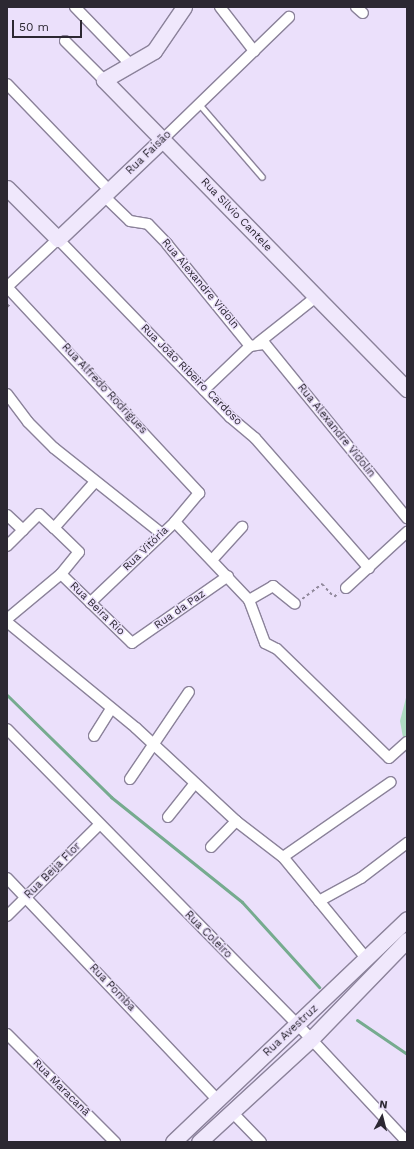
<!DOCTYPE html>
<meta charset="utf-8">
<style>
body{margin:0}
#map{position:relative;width:414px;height:1149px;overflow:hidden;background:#ebe0fb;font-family:"Work Sans",sans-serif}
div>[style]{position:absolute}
.green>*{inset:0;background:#aedbc2}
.stream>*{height:3px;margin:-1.5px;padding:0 1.5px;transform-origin:1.5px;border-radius:1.5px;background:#76ab8f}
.path>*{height:1.5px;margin-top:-0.75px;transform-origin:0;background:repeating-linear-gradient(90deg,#91899c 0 3px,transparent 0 6px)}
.roads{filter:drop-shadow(1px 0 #8b829a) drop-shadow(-1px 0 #8b829a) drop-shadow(0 1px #8b829a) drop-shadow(0 -1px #8b829a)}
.lane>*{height:5px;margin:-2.5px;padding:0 2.5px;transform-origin:2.5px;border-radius:2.5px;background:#fff}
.street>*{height:10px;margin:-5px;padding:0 5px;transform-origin:5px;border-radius:5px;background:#fff}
.secondary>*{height:15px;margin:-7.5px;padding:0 7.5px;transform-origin:7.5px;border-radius:7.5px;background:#f0e8fc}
span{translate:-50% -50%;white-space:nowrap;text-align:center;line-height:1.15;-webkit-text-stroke:3px #ebe0fb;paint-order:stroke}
.street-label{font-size:11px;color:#2c2832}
.frame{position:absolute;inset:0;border:8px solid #2c2832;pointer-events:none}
.north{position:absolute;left:362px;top:1097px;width:40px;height:40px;-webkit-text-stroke:3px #ebe0fb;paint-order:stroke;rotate:7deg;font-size:11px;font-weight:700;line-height:16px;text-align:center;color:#2c2832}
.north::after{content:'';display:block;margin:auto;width:14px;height:18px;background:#2c2832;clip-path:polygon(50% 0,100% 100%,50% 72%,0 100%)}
.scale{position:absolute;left:12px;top:20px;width:70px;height:18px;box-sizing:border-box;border:2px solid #2c2832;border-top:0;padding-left:5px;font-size:12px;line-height:14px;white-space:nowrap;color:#2c2832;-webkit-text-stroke:3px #ebe0fb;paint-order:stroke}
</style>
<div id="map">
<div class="green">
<i style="clip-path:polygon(407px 694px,407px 759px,400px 721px)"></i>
</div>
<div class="stream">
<i style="left:7px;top:695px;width:146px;rotate:44.4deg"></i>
<i style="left:111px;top:797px;width:168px;rotate:38.7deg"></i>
<i style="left:242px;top:902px;width:115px;rotate:47.8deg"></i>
<i style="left:357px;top:1020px;width:60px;rotate:34.2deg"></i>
</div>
<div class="path">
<i style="left:7px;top:307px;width:4px;rotate:-45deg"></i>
<i style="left:302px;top:599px;width:25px;rotate:-37deg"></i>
<i style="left:322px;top:584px;width:18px;rotate:47deg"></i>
<i style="left:334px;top:597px;width:6px;rotate:-45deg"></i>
</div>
<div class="roads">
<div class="lane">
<i style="left:199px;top:104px;width:96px;rotate:49.2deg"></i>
</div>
<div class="street">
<i style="left:75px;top:7px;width:81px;rotate:46deg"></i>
<i style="left:220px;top:7px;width:56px;rotate:52.3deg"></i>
<i style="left:356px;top:7px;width:9px;rotate:41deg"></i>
<i style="left:65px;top:41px;width:55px;rotate:45deg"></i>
<i style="left:7px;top:84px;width:149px;rotate:46.1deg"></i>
<i style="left:162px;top:140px;width:177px;rotate:-44.1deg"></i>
<i style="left:104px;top:196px;width:36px;rotate:44deg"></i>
<i style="left:130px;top:221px;width:18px;rotate:9deg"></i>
<i style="left:148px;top:224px;width:28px;rotate:46deg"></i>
<i style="left:167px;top:244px;width:132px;rotate:50.9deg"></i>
<i style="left:7px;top:287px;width:70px;rotate:-43.3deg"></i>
<i style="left:58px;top:239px;width:248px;rotate:46deg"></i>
<i style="left:230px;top:417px;width:33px;rotate:40deg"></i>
<i style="left:255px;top:438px;width:173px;rotate:48.8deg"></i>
<i style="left:7px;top:287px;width:282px;rotate:47deg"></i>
<i style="left:199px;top:493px;width:38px;rotate:130deg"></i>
<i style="left:175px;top:522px;width:117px;rotate:136.4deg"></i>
<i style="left:258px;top:343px;width:74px;rotate:-38.4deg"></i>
<i style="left:204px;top:390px;width:64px;rotate:-43.7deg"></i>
<i style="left:250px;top:346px;width:15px;rotate:-8deg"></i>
<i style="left:265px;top:344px;width:225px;rotate:50.8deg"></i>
<i style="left:7px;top:394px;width:35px;rotate:53deg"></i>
<i style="left:28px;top:422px;width:37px;rotate:45deg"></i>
<i style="left:54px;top:448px;width:137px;rotate:38.5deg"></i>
<i style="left:7px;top:515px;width:22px;rotate:43deg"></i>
<i style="left:175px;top:522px;width:108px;rotate:46.5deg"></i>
<i style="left:249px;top:600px;width:46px;rotate:69.6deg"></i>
<i style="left:265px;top:643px;width:13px;rotate:27deg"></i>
<i style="left:277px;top:649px;width:156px;rotate:44.2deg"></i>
<i style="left:389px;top:758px;width:24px;rotate:-42deg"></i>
<i style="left:7px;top:546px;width:45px;rotate:-45deg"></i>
<i style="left:39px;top:514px;width:21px;rotate:43deg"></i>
<i style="left:54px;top:528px;width:60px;rotate:-48.4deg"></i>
<i style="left:212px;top:560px;width:45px;rotate:-47.7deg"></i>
<i style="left:61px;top:574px;width:99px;rotate:44.2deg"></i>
<i style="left:132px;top:643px;width:117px;rotate:-34.9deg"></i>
<i style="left:346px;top:588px;width:83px;rotate:-42.6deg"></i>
<i style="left:249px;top:600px;width:28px;rotate:-30deg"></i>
<i style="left:273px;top:586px;width:28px;rotate:39deg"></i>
<i style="left:7px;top:619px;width:70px;rotate:-39.8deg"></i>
<i style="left:61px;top:574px;width:28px;rotate:-51deg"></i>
<i style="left:79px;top:552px;width:35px;rotate:-136deg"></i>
<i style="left:7px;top:622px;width:167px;rotate:39.4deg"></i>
<i style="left:136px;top:728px;width:137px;rotate:42.9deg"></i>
<i style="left:236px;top:821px;width:59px;rotate:37.5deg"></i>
<i style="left:283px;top:857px;width:131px;rotate:50.6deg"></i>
<i style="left:7px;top:729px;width:415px;rotate:45.5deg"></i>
<i style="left:298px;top:1025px;width:160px;rotate:47deg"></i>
<i style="left:94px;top:736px;width:32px;rotate:-58deg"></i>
<i style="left:130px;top:779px;width:105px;rotate:-55.9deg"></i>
<i style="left:168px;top:817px;width:43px;rotate:-51.5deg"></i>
<i style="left:211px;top:847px;width:36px;rotate:-46deg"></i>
<i style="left:283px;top:857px;width:131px;rotate:-34.8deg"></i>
<i style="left:7px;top:878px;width:305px;rotate:46.5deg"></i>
<i style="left:319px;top:901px;width:48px;rotate:-28.7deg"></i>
<i style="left:361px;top:878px;width:58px;rotate:-37.3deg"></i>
<i style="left:7px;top:916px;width:129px;rotate:-44.7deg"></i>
<i style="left:7px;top:1034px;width:153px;rotate:45deg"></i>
<i style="left:231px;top:1111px;width:43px;rotate:45.9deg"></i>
</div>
<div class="secondary">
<i style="left:184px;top:7px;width:53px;rotate:124.3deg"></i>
<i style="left:154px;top:51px;width:58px;rotate:149.9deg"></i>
<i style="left:104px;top:80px;width:433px;rotate:45.6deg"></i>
<i style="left:7px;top:188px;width:72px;rotate:45deg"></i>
<i style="left:58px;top:239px;width:144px;rotate:-43.6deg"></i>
<i style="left:173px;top:1142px;width:323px;rotate:-43.6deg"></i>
<i style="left:199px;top:1142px;width:152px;rotate:-42.6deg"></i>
<i style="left:311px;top:1039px;width:138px;rotate:-45.9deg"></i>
</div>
</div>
<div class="street-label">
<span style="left:149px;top:153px;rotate:-44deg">Rua Faisão</span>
<span style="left:236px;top:215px;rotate:46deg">Rua Silvio Cantele</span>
<span style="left:200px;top:284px;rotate:50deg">Rua Alexandre Vidoln</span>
<span style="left:191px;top:375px;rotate:45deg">Rua João Ribeiro Cardoso</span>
<span style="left:104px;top:389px;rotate:47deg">Rua Alfredo Rodrigues</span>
<span style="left:336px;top:431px;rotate:51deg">Rua Alexandre Vidolin</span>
<span style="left:146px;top:549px;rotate:-44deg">Rua Vitória</span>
<span style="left:97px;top:609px;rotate:44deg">Rua Beira Rio</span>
<span style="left:180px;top:610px;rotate:-35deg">Rua da Paz</span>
<span style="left:53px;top:871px;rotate:-45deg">Rua Beija Flor</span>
<span style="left:208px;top:935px;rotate:45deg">Rua Coleiro</span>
<span style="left:112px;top:988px;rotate:46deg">Rua Pomba</span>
<span style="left:291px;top:1031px;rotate:-43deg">Rua Avestruz</span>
<span style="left:61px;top:1088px;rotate:45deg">Rua Maracanã</span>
</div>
<div class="frame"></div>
<div class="north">N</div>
<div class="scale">50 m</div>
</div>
